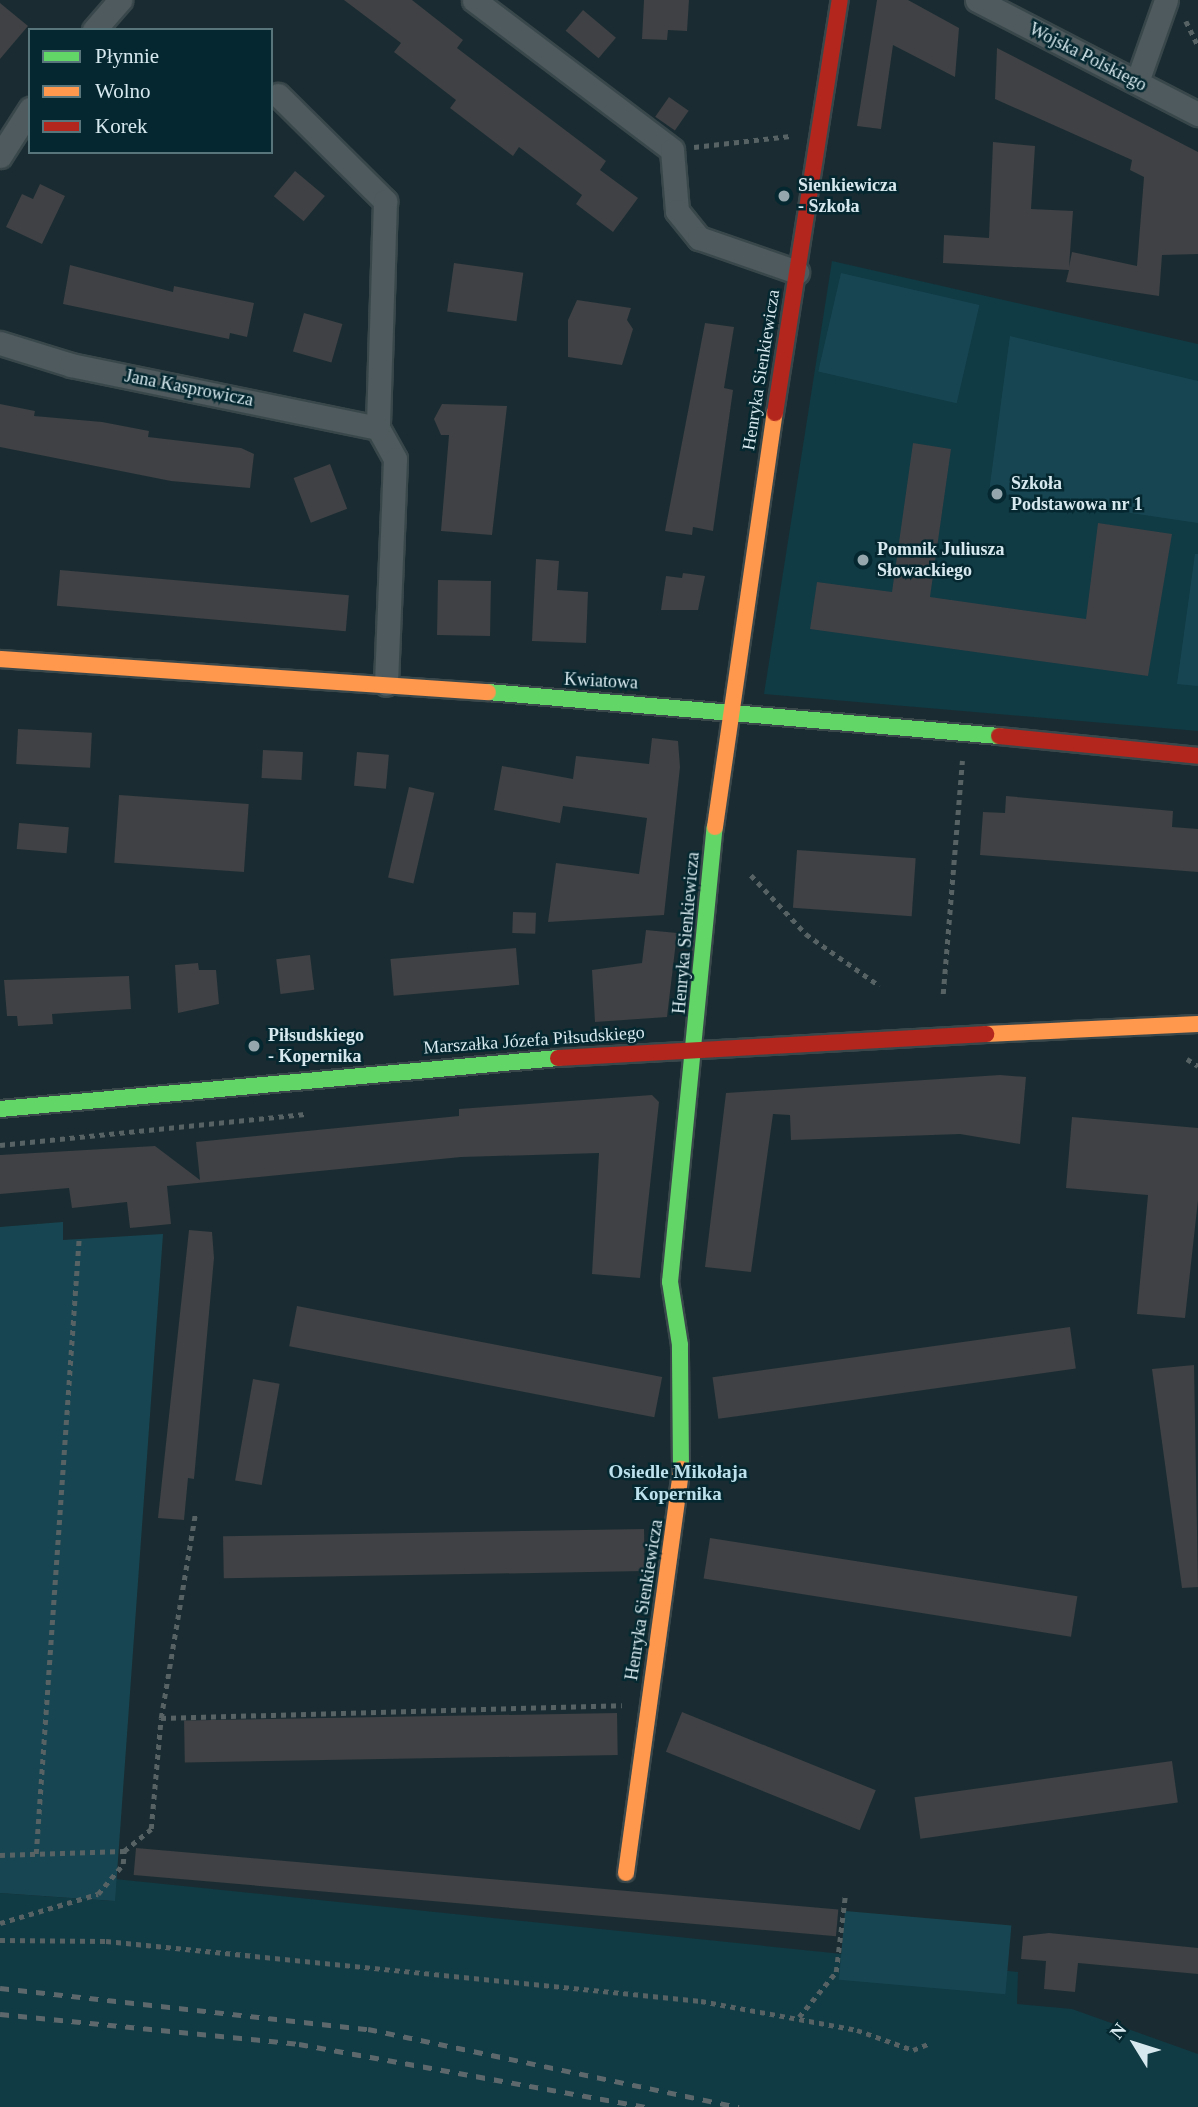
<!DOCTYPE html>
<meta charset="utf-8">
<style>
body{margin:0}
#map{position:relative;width:1198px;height:2107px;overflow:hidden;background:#1a2c31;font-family:"Times New Roman",serif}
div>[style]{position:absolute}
.built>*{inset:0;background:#103a44}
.green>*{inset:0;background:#174652;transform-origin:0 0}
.building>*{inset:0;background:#3f4145;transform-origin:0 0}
.path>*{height:4.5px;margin-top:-2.25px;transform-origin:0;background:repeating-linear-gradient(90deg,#566264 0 5px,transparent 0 10px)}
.roads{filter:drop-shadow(2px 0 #39474b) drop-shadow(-2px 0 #39474b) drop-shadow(0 2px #39474b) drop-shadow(0 -2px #39474b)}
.street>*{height:23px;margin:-11.5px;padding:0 11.5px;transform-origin:11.5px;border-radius:11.5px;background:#4e5a5d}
.fast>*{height:16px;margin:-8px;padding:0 8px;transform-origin:8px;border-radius:8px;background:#63d668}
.slow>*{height:16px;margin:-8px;padding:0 8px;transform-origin:8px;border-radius:8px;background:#ff974d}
.jam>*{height:16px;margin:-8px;padding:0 8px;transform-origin:8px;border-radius:8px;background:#b3261e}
.rail>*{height:5px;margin-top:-2.5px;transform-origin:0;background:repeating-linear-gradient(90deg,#5c686c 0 9px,transparent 0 18px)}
.dots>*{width:19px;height:19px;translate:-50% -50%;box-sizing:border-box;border:4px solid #052830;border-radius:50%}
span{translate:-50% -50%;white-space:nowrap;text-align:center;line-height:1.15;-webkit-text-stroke:5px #052830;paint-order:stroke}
.street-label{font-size:18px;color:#d7e9ef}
.poi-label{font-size:18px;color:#d7e9ef;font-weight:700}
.left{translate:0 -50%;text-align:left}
.neighbourhood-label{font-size:19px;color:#bde2ed;font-weight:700}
.legend{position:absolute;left:28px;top:28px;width:245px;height:126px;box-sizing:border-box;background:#052830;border:2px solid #59757c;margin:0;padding:9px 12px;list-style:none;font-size:21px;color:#d7e9ef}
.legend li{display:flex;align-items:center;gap:14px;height:35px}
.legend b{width:35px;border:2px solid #59757c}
.north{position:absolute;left:1100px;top:2009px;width:70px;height:70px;-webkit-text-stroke:5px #052830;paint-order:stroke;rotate:308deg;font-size:19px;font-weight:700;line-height:28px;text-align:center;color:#d7e9ef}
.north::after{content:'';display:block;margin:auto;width:24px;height:32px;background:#d7e9ef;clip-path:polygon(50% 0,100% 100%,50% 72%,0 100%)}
</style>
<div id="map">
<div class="built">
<i style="clip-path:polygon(832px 261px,1198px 344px,1198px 731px,764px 694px)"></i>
<i style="clip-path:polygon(115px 1879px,1018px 1972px,1017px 2004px,1072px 2009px,1198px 2054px,1198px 2107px,0 2107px,0 1893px,114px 1901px)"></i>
</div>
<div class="green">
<i style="left:841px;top:273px;width:142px;height:101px;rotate:13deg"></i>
<i style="clip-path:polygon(1010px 336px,1198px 381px,1198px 523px,989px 492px)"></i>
<i style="clip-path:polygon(1195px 554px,1198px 554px,1198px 686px,1177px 684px)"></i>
<i style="clip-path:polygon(63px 1222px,63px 1240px,163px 1234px,115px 1901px,0 1893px,0 1227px)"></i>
<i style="left:845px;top:1911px;width:167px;height:69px;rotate:5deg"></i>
</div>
<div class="building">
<i style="clip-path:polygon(344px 0,412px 0,463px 40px,457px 48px,606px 161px,600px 170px,638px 198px,613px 232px,576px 204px,582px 195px,519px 147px,513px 156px,450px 108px,456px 100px,394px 52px,401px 43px)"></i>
<i style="clip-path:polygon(644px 0,689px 0,687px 31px,668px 30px,667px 40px,642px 39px)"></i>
<i style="clip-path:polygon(877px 0,908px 0,959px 28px,955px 77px,893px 45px,881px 129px,857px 126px)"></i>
<i style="clip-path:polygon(0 3px,28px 26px,0 59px)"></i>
<i style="left:583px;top:10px;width:43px;height:27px;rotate:40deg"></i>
<i style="clip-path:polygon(997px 48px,1198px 152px,1198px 254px,1162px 255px,1159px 296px,1066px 282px,1069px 270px,943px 263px,944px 235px,989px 238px,993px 142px,1035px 146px,1031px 209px,1073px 211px,1069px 267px,1072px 252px,1137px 266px,1144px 177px,1130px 170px,1132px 160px,995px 99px)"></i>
<i style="left:669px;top:97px;width:24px;height:24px;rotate:35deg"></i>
<i style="left:295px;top:171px;width:39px;height:33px;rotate:40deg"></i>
<i style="clip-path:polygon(40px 184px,65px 196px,42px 244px,6px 227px,22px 194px,33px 199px)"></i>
<i style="left:454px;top:263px;width:70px;height:49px;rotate:8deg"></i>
<i style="clip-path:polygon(70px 265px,173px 292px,174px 286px,254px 303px,247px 337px,230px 333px,229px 339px,63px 304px)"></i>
<i style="clip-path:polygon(577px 300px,631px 308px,627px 320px,633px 329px,622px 365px,568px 357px,568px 320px)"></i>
<i style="left:304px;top:313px;width:40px;height:40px;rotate:16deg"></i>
<i style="clip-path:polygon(705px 323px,734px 327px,724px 388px,733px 390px,713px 531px,693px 527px,692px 535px,665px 531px)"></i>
<i style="clip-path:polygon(0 404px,35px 411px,34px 416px,102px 422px,149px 431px,148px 437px,241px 448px,254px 454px,250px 488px,171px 481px,0 447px)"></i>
<i style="clip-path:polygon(442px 404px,507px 406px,492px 535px,441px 531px,449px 435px,441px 435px,434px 419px)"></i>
<i style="clip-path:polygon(913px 443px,951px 449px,930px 597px,1086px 619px,1098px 523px,1172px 534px,1148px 676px,810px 629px,817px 582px,892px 592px)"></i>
<i style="left:330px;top:464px;width:48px;height:39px;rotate:69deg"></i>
<i style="clip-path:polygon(536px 559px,559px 561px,557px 590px,588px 592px,586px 643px,532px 641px)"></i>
<i style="left:60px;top:570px;width:290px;height:36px;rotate:5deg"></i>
<i style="clip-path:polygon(683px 573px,705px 576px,698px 610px,661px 610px,666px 576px,682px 578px)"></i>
<i style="left:438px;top:580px;width:53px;height:55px;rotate:1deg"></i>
<i style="left:18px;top:729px;width:74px;height:35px;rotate:3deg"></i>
<i style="clip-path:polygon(652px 738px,678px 741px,680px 767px,664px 915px,548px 922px,556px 863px,639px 874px,647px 818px,563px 806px,560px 823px,494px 810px,502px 766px,573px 779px,576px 756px,649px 764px)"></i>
<i style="left:263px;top:750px;width:40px;height:28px;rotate:3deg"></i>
<i style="left:357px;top:752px;width:32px;height:34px;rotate:5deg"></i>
<i style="left:409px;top:787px;width:26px;height:93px;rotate:13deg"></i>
<i style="left:119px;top:795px;width:130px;height:68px;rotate:4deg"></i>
<i style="clip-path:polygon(1006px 796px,1173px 811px,1172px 827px,1198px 829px,1198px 872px,980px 855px,983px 812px,1005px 813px)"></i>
<i style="left:19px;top:823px;width:50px;height:26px;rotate:5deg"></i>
<i style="left:797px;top:850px;width:119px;height:58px;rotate:4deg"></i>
<i style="left:513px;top:912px;width:23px;height:21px;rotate:2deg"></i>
<i style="clip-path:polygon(646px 930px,677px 933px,667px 1017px,595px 1022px,592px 970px,642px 963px)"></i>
<i style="left:516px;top:948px;width:37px;height:126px;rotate:85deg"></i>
<i style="left:310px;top:955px;width:35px;height:34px;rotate:83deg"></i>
<i style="clip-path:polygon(198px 963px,199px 970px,216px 970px,219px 1004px,178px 1013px,175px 965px)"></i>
<i style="clip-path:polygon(129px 976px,131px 1009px,52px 1014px,53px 1024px,18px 1026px,17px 1016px,7px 1016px,4px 980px)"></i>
<i style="clip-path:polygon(1000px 1075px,1026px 1077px,1020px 1144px,960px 1134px,791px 1140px,790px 1115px,773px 1114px,751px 1272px,705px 1267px,726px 1093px)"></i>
<i style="clip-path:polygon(652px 1095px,659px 1102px,640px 1278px,592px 1274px,599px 1153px,461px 1157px,167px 1186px,171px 1224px,130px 1228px,127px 1202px,72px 1208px,69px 1188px,0 1194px,0 1155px,155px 1146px,200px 1180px,196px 1142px,459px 1116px,459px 1109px)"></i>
<i style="clip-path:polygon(1072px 1117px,1198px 1128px,1198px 1200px,1185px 1318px,1137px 1314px,1148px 1195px,1066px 1188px)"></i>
<i style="clip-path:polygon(189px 1230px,212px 1232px,214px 1258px,194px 1479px,188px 1478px,184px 1520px,158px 1518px)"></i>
<i style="left:297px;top:1306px;width:372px;height:41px;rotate:11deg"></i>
<i style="left:1070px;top:1327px;width:42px;height:361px;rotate:82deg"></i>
<i style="clip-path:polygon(1194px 1365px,1198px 1587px,1182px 1588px,1152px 1369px)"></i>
<i style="left:253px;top:1379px;width:27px;height:103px;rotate:10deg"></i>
<i style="left:644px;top:1529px;width:42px;height:421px;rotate:89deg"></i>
<i style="left:710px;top:1538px;width:372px;height:41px;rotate:9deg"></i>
<i style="left:682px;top:1712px;width:209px;height:43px;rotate:22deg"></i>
<i style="left:617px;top:1713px;width:42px;height:433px;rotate:89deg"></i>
<i style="left:1172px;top:1761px;width:42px;height:260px;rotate:82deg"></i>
<i style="left:136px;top:1848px;width:705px;height:27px;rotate:5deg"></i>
<i style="clip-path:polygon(1049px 1933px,1198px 1948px,1198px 1974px,1078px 1963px,1075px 1992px,1044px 1989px,1046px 1961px,1021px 1959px,1023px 1936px)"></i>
</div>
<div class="path">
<i style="left:1186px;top:21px;width:28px;rotate:64deg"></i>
<i style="left:694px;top:147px;width:97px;rotate:-6.5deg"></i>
<i style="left:751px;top:875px;width:81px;rotate:47deg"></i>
<i style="left:806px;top:934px;width:90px;rotate:35.1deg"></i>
<i style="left:943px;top:994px;width:234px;rotate:-85.3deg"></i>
<i style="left:1187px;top:1059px;width:13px;rotate:32deg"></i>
<i style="left:0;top:1145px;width:309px;rotate:-5.8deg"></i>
<i style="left:161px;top:1718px;width:461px;rotate:-1.6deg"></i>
<i style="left:36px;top:1854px;width:617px;rotate:-86.01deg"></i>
<i style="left:0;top:1855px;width:124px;rotate:-1.8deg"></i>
<i style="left:124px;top:1851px;width:35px;rotate:-39deg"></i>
<i style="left:151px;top:1829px;width:111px;rotate:-84.9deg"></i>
<i style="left:161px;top:1718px;width:206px;rotate:-80.5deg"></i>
<i style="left:0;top:1923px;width:102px;rotate:-16.5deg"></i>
<i style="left:98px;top:1894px;width:39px;rotate:-50deg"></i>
<i style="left:123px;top:1864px;width:13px;rotate:-86deg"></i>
<i style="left:0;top:1940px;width:106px;rotate:0.5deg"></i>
<i style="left:106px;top:1941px;width:598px;rotate:5.76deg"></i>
<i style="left:701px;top:2001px;width:159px;rotate:10.5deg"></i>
<i style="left:857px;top:2030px;width:59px;rotate:19.7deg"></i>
<i style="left:913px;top:2050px;width:18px;rotate:-22deg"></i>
<i style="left:799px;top:2017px;width:58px;rotate:-50.6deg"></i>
<i style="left:836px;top:1972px;width:77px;rotate:-83.2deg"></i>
</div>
<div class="roads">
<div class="street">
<i style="left:474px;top:0;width:248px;rotate:37.1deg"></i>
<i style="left:672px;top:150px;width:61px;rotate:85.3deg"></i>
<i style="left:677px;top:211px;width:35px;rotate:51deg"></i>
<i style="left:699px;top:238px;width:104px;rotate:19.1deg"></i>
<i style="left:977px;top:0;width:249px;rotate:27.3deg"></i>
<i style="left:94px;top:30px;width:40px;rotate:-49deg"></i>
<i style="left:1137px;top:82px;width:87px;rotate:-70.5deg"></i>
<i style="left:278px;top:95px;width:151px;rotate:44.7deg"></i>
<i style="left:385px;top:201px;width:227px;rotate:91.8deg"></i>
<i style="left:378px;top:428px;width:35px;rotate:61deg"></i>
<i style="left:395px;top:459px;width:225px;rotate:92.3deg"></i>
<i style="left:0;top:156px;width:56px;rotate:-57.4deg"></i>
<i style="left:0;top:343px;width:74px;rotate:17.2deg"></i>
<i style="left:71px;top:365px;width:313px;rotate:11.6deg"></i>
</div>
<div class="fast">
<i style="left:488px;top:692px;width:513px;rotate:4.92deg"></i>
<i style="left:0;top:1109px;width:560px;rotate:-5.22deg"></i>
<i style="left:681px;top:1469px;width:124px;rotate:-90.5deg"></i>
<i style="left:680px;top:1345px;width:64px;rotate:-99deg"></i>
<i style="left:670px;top:1282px;width:457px;rotate:-84.4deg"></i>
</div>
<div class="slow">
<i style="left:0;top:659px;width:489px;rotate:3.9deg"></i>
<i style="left:715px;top:827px;width:418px;rotate:-81.8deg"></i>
<i style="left:986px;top:1034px;width:212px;rotate:-2.7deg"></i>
<i style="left:626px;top:1873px;width:408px;rotate:-82.2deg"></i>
</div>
<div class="jam">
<i style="left:775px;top:413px;width:418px;rotate:-81.1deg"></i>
<i style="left:999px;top:736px;width:200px;rotate:5.7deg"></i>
<i style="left:558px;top:1058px;width:429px;rotate:-3.2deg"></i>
</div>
</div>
<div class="rail">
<i style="left:0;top:1988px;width:370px;rotate:6.4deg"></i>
<i style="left:368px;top:2029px;width:379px;rotate:11.9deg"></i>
<i style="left:0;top:2014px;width:301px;rotate:5.7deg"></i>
<i style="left:299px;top:2044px;width:354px;rotate:10.3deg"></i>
</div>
<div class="dots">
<i style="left:784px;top:196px;background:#95a7ac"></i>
<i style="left:997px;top:494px;background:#95a7ac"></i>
<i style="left:863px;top:560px;background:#95a7ac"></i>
<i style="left:254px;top:1046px;background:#95a7ac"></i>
</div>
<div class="street-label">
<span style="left:1088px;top:57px;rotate:27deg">Wojska Polskiego</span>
<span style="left:761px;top:370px;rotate:-81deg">Henryka Sienkiewicza</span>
<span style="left:189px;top:388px;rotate:11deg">Jana Kasprowicza</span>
<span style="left:601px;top:681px;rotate:3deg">Kwiatowa</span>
<span style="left:686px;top:933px;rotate:-85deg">Henryka Sienkiewicza</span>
<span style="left:534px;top:1040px;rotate:-4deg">Marszałka Józefa Piłsudskiego</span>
<span style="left:644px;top:1600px;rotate:-81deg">Henryka Sienkiewicza</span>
</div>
<div class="poi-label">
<span class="left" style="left:798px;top:196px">Sienkiewicza<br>- Szkoła</span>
<span class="left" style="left:1011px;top:494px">Szkoła<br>Podstawowa nr 1</span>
<span class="left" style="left:877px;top:560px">Pomnik Juliusza<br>Słowackiego</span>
<span class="left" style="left:268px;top:1046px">Piłsudskiego<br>- Kopernika</span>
</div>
<div class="neighbourhood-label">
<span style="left:678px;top:1483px">Osiedle Mikołaja<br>Kopernika</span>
</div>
<ul class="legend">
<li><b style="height:9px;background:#63d668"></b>Płynnie</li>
<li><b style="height:9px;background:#ff974d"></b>Wolno</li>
<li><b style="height:9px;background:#b3261e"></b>Korek</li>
</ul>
<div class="north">N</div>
</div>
